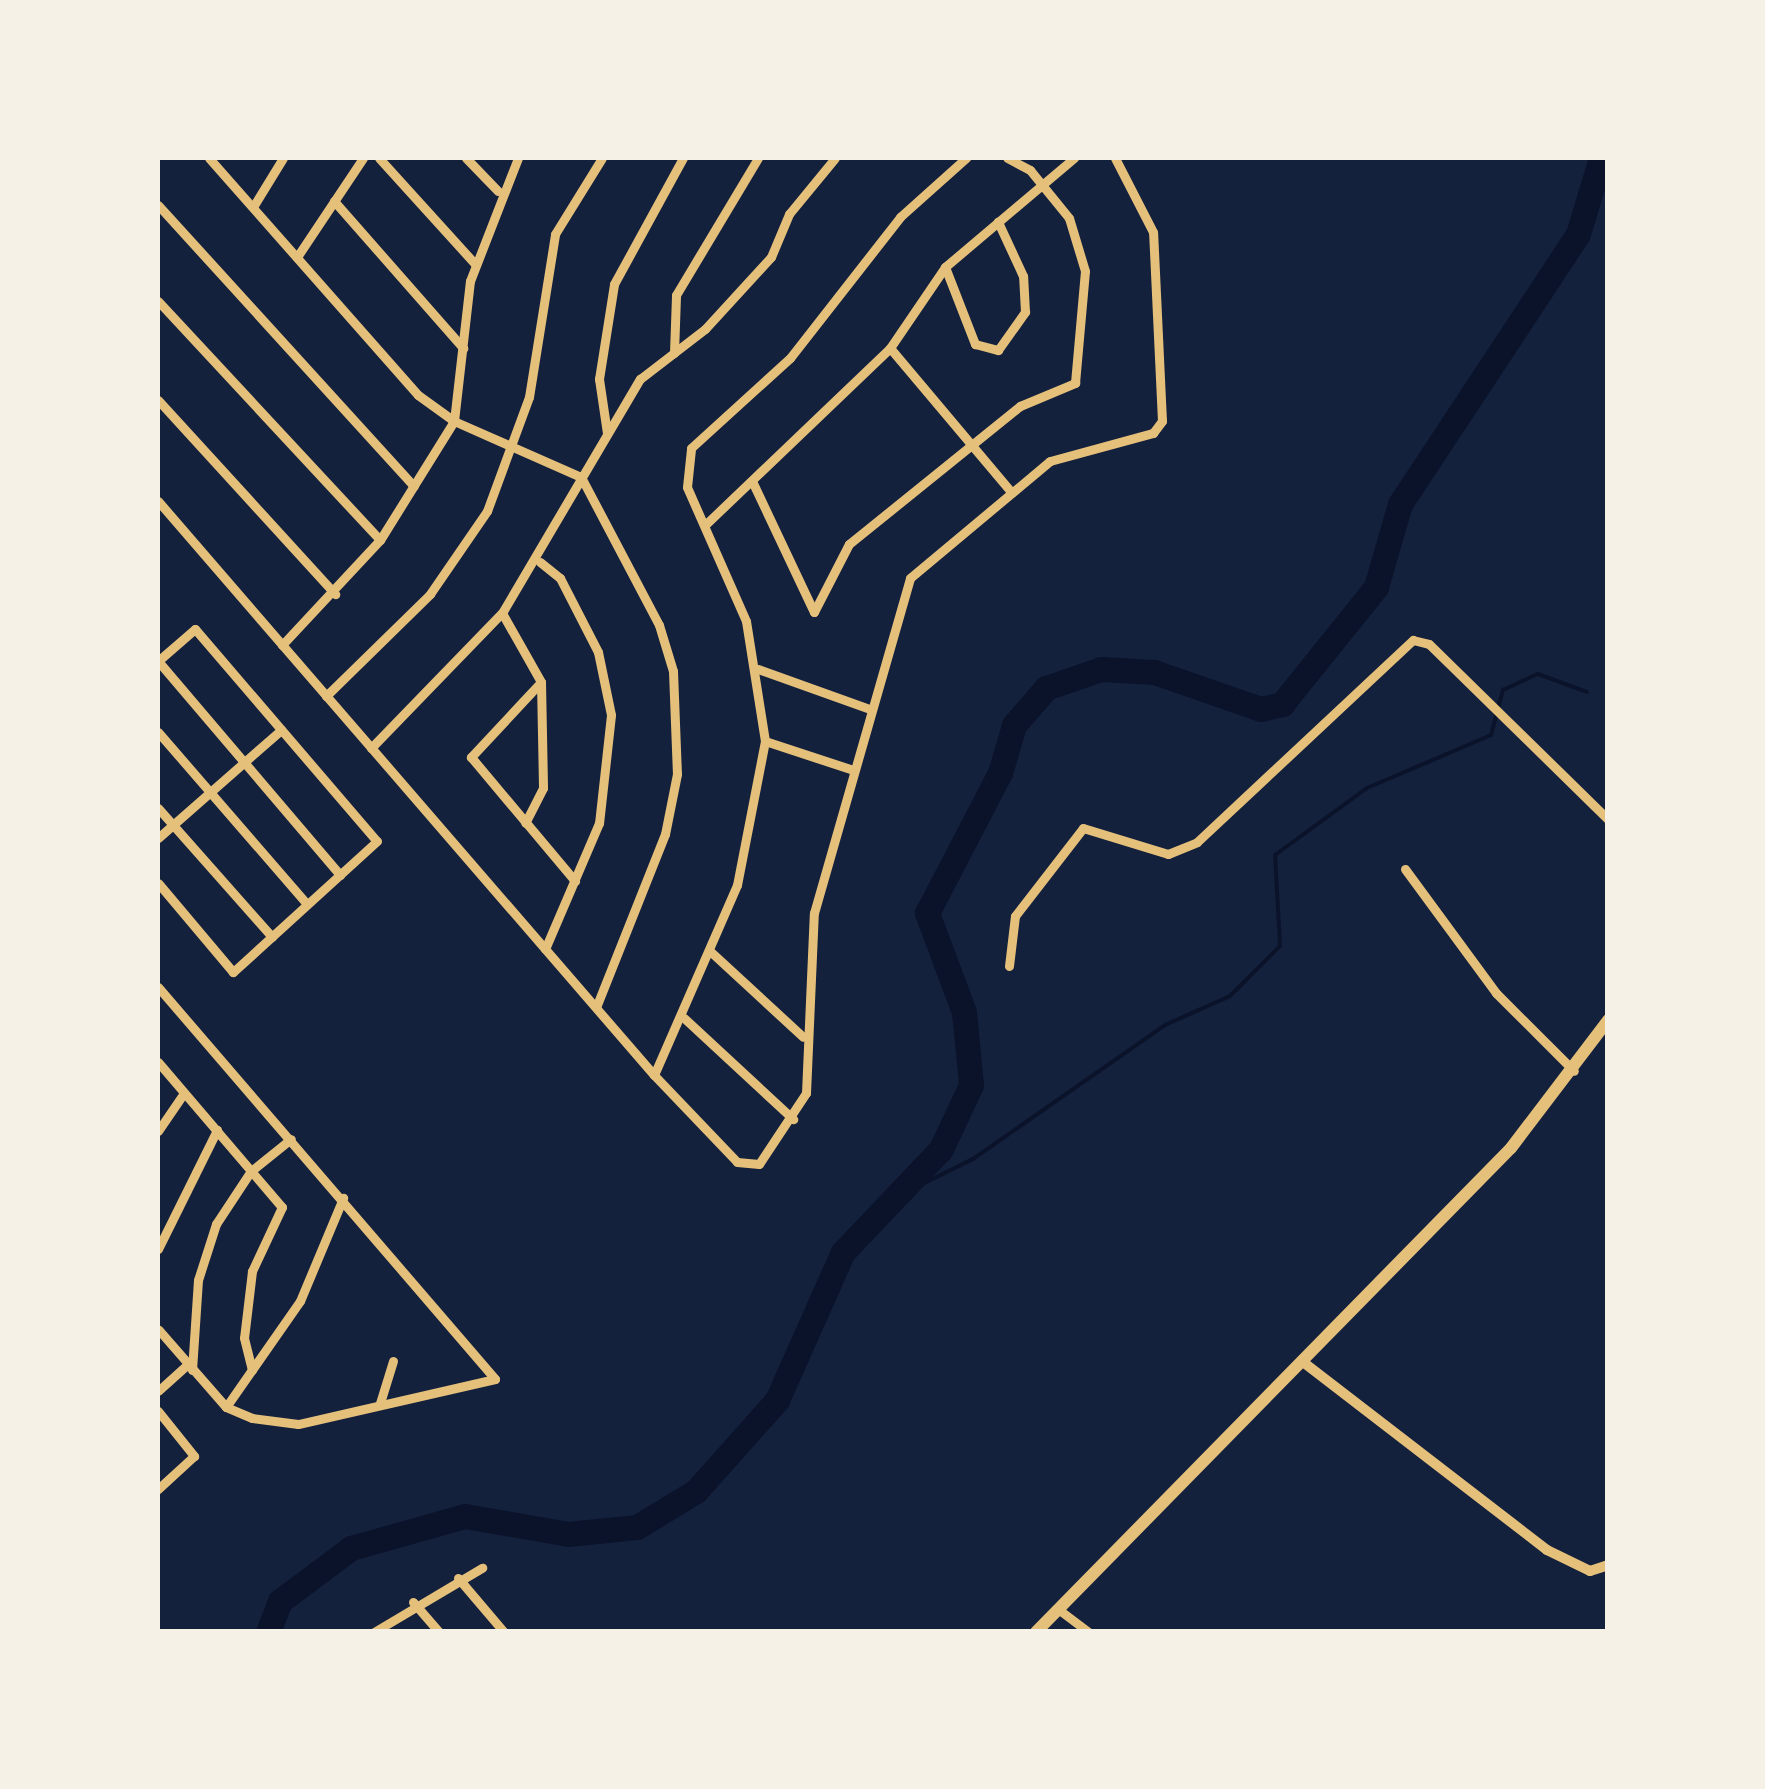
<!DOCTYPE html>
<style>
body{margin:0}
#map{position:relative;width:1765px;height:1789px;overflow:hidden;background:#14213d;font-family:"Fira Sans Condensed",sans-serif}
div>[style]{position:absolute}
.stream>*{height:4px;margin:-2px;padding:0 2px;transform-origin:2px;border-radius:2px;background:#0b132b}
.river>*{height:25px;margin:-12.5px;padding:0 12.5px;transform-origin:12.5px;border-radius:12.5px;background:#0b132b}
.minor>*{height:9px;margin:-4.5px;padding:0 4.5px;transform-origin:4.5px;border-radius:4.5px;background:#e5c07b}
.tertiary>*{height:10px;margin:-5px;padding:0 5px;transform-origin:5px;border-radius:5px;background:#e5c07b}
.primary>*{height:12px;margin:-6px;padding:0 6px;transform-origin:6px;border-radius:6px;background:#e5c07b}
span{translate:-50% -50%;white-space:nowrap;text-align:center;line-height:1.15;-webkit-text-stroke:9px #f6f1e7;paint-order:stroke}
.frame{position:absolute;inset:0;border:160px solid #f6f1e7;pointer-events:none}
</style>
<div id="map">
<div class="stream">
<i style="left:888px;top:1201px;width:95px;rotate:-26.3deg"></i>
<i style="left:973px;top:1159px;width:234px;rotate:-34.9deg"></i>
<i style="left:1165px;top:1025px;width:71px;rotate:-24deg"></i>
<i style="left:1230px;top:996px;width:71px;rotate:-45deg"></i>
<i style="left:1280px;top:946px;width:91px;rotate:-93.1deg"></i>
<i style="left:1275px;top:855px;width:114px;rotate:-36.1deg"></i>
<i style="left:1367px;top:788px;width:135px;rotate:-23.1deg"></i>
<i style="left:1491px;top:735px;width:47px;rotate:-75.1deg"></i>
<i style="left:1503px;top:690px;width:38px;rotate:-25deg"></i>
<i style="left:1538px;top:674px;width:52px;rotate:20.2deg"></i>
</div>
<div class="river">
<i style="left:268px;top:1632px;width:33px;rotate:-69deg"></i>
<i style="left:280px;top:1601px;width:89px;rotate:-36.7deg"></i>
<i style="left:351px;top:1548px;width:118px;rotate:-15.7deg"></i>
<i style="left:465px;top:1516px;width:105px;rotate:9.9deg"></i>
<i style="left:568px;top:1534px;width:69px;rotate:-5.8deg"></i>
<i style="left:637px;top:1527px;width:69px;rotate:-31.4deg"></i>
<i style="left:696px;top:1491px;width:122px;rotate:-48.3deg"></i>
<i style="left:777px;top:1400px;width:162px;rotate:-66deg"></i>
<i style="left:843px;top:1252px;width:142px;rotate:-46.4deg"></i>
<i style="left:941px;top:1149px;width:71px;rotate:-64.9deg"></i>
<i style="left:971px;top:1085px;width:73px;rotate:-95.5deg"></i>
<i style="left:964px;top:1012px;width:106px;rotate:-110.5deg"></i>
<i style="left:927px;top:913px;width:158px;rotate:-62.5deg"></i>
<i style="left:1000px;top:773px;width:50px;rotate:-73.7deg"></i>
<i style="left:1014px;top:725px;width:49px;rotate:-49.1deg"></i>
<i style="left:1046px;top:688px;width:58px;rotate:-19.1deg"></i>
<i style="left:1101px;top:669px;width:53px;rotate:3.2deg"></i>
<i style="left:1154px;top:672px;width:113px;rotate:19.1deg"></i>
<i style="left:1261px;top:709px;width:22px;rotate:-13deg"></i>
<i style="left:1282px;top:704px;width:150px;rotate:-51.2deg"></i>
<i style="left:1376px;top:587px;width:86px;rotate:-73.9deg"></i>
<i style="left:1400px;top:504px;width:323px;rotate:-56.6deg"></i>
<i style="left:1578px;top:234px;width:79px;rotate:-73.2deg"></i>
</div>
<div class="minor">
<i style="left:209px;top:158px;width:316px;rotate:48.6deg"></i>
<i style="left:418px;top:395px;width:44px;rotate:35.8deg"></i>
<i style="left:454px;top:421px;width:139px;rotate:23.8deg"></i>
<i style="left:581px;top:477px;width:167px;rotate:62.2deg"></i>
<i style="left:659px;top:625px;width:48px;rotate:73.1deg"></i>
<i style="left:673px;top:671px;width:103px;rotate:87.8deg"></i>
<i style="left:677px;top:774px;width:61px;rotate:101.3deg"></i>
<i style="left:665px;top:834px;width:186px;rotate:111.7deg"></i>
<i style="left:379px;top:158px;width:143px;rotate:47.8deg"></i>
<i style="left:466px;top:158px;width:46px;rotate:45.9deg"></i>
<i style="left:334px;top:201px;width:196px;rotate:48.7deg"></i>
<i style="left:158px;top:205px;width:380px;rotate:47.7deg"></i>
<i style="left:253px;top:207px;width:57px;rotate:-58.5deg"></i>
<i style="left:297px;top:257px;width:119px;rotate:-56.3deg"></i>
<i style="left:945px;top:267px;width:83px;rotate:68.7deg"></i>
<i style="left:975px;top:344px;width:24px;rotate:15deg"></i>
<i style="left:998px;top:350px;width:47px;rotate:-54.6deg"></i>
<i style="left:1025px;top:312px;width:36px;rotate:-93deg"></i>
<i style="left:1023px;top:276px;width:60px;rotate:-114.8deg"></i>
<i style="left:158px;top:301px;width:326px;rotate:47.1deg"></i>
<i style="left:890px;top:348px;width:189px;rotate:49.9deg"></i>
<i style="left:674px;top:353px;width:58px;rotate:-88deg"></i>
<i style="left:676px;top:295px;width:160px;rotate:-59.1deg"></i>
<i style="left:158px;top:400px;width:263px;rotate:47.6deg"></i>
<i style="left:607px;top:433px;width:55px;rotate:-98.4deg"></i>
<i style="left:599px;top:379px;width:96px;rotate:-81deg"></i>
<i style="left:614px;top:284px;width:144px;rotate:-61.3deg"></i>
<i style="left:752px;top:481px;width:145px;rotate:64.7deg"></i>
<i style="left:814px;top:612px;width:76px;rotate:-62.8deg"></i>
<i style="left:849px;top:544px;width:220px;rotate:-38.9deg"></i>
<i style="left:1020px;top:406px;width:60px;rotate:-22.7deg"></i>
<i style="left:1075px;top:383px;width:112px;rotate:-84.9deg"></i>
<i style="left:1085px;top:271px;width:55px;rotate:-106.8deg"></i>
<i style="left:1069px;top:218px;width:62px;rotate:-129.1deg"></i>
<i style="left:1030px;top:170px;width:26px;rotate:-152deg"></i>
<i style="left:158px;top:501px;width:759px;rotate:49.17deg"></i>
<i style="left:654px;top:1075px;width:120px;rotate:46.3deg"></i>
<i style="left:737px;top:1162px;width:22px;rotate:5deg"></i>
<i style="left:759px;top:1164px;width:85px;rotate:-56.5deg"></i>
<i style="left:806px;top:1093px;width:180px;rotate:-87.5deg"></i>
<i style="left:814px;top:913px;width:348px;rotate:-74deg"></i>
<i style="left:910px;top:578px;width:182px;rotate:-39.9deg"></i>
<i style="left:1050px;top:461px;width:107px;rotate:-15.2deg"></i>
<i style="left:1153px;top:433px;width:15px;rotate:-53deg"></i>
<i style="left:1162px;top:421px;width:189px;rotate:-92.7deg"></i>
<i style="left:1153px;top:232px;width:83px;rotate:-117.2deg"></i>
<i style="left:706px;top:524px;width:255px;rotate:-43.7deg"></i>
<i style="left:890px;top:348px;width:98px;rotate:-55.8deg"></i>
<i style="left:945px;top:267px;width:169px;rotate:-40.2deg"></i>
<i style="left:540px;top:562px;width:26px;rotate:39deg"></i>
<i style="left:560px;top:578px;width:83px;rotate:62.8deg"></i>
<i style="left:598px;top:652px;width:64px;rotate:78.3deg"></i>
<i style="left:611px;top:715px;width:109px;rotate:96.3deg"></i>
<i style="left:599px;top:823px;width:137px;rotate:113.2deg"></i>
<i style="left:502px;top:613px;width:79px;rotate:60.5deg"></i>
<i style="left:541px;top:682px;width:106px;rotate:88.9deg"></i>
<i style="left:543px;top:788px;width:39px;rotate:117deg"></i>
<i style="left:282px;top:645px;width:144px;rotate:-47deg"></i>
<i style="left:380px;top:540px;width:140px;rotate:-58.1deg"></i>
<i style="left:454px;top:421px;width:141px;rotate:-83.5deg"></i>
<i style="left:470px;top:281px;width:132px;rotate:-68.7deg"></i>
<i style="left:158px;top:661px;width:49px;rotate:-40.9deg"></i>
<i style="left:195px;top:629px;width:279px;rotate:49.4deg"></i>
<i style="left:377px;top:841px;width:195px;rotate:137.7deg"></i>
<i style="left:233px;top:972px;width:116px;rotate:-130.1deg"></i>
<i style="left:158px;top:661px;width:281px;rotate:49.6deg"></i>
<i style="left:758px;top:669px;width:119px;rotate:19.7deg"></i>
<i style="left:541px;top:682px;width:103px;rotate:133deg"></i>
<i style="left:471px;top:757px;width:162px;rotate:50deg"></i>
<i style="left:326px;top:696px;width:146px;rotate:-44.4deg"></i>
<i style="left:430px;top:594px;width:101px;rotate:-55.5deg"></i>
<i style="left:487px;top:511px;width:121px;rotate:-69.8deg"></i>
<i style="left:529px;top:397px;width:165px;rotate:-80.9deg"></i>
<i style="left:555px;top:234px;width:89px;rotate:-58.3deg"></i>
<i style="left:158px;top:732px;width:226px;rotate:49.1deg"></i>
<i style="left:765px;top:741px;width:93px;rotate:18.2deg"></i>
<i style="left:371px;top:748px;width:188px;rotate:-45.9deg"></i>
<i style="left:502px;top:613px;width:272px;rotate:-59.5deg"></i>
<i style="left:640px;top:379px;width:82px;rotate:-37.6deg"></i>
<i style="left:705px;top:329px;width:98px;rotate:-47.5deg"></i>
<i style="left:771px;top:257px;width:47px;rotate:-67.3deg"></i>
<i style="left:789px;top:214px;width:72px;rotate:-50.6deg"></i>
<i style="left:158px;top:808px;width:172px;rotate:48.5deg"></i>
<i style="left:158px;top:838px;width:164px;rotate:-41.3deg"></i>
<i style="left:1405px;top:869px;width:154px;rotate:53.7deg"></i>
<i style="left:1496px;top:993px;width:110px;rotate:45deg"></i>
<i style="left:711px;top:952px;width:125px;rotate:42.7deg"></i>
<i style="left:1009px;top:966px;width:50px;rotate:-83.2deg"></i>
<i style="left:1015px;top:916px;width:111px;rotate:-52.3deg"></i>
<i style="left:1083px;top:828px;width:89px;rotate:17deg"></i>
<i style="left:1168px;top:854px;width:31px;rotate:-22deg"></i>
<i style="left:1197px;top:842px;width:296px;rotate:-43.1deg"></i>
<i style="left:1413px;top:640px;width:16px;rotate:14deg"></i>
<i style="left:1429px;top:644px;width:250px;rotate:44.4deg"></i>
<i style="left:158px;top:987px;width:517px;rotate:49.31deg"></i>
<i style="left:495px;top:1379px;width:202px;rotate:167.1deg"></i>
<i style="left:298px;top:1424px;width:46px;rotate:-172.6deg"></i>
<i style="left:252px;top:1418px;width:28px;rotate:-157deg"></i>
<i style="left:226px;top:1407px;width:103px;rotate:-131.1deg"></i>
<i style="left:684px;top:1018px;width:149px;rotate:42.8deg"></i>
<i style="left:158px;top:1062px;width:191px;rotate:49.5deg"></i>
<i style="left:282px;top:1207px;width:71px;rotate:115.1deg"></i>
<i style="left:252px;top:1271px;width:67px;rotate:96.8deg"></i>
<i style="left:244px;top:1338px;width:33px;rotate:76deg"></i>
<i style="left:654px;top:1075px;width:207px;rotate:-66.4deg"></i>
<i style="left:737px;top:885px;width:147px;rotate:-79deg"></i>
<i style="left:765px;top:741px;width:121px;rotate:-99deg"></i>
<i style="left:746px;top:621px;width:146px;rotate:-113.8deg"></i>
<i style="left:687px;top:487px;width:39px;rotate:-84deg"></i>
<i style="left:691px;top:448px;width:134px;rotate:-42.3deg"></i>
<i style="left:790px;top:358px;width:179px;rotate:-52deg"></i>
<i style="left:900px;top:217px;width:89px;rotate:-41.8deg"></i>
<i style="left:158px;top:1131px;width:46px;rotate:-55.6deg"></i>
<i style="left:158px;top:1249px;width:133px;rotate:-63.6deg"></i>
<i style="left:192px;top:1370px;width:90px;rotate:-86.2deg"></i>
<i style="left:198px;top:1280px;width:59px;rotate:-72.2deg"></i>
<i style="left:216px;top:1224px;width:64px;rotate:-56.6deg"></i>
<i style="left:251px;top:1171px;width:51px;rotate:-38.7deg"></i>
<i style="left:158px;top:1391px;width:39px;rotate:-42deg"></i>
<i style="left:380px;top:1403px;width:44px;rotate:-72.8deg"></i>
<i style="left:226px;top:1407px;width:129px;rotate:-55.1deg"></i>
<i style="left:300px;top:1301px;width:112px;rotate:-67.3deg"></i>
<i style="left:158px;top:1411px;width:58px;rotate:51.3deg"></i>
<i style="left:194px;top:1456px;width:49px;rotate:137.5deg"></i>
<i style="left:458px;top:1578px;width:71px;rotate:49.6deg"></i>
<i style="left:413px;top:1602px;width:40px;rotate:49deg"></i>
<i style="left:1058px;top:1609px;width:39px;rotate:37deg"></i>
<i style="left:374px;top:1632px;width:126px;rotate:-30.7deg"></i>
</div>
<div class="tertiary">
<i style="left:1303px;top:1362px;width:308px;rotate:37.6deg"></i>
<i style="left:1547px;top:1550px;width:48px;rotate:26deg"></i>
<i style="left:1590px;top:1571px;width:19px;rotate:-18deg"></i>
</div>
<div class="primary">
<i style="left:1036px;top:1632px;width:678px;rotate:-45.54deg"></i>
<i style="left:1511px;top:1148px;width:161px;rotate:-52.8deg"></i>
</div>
<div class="frame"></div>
</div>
